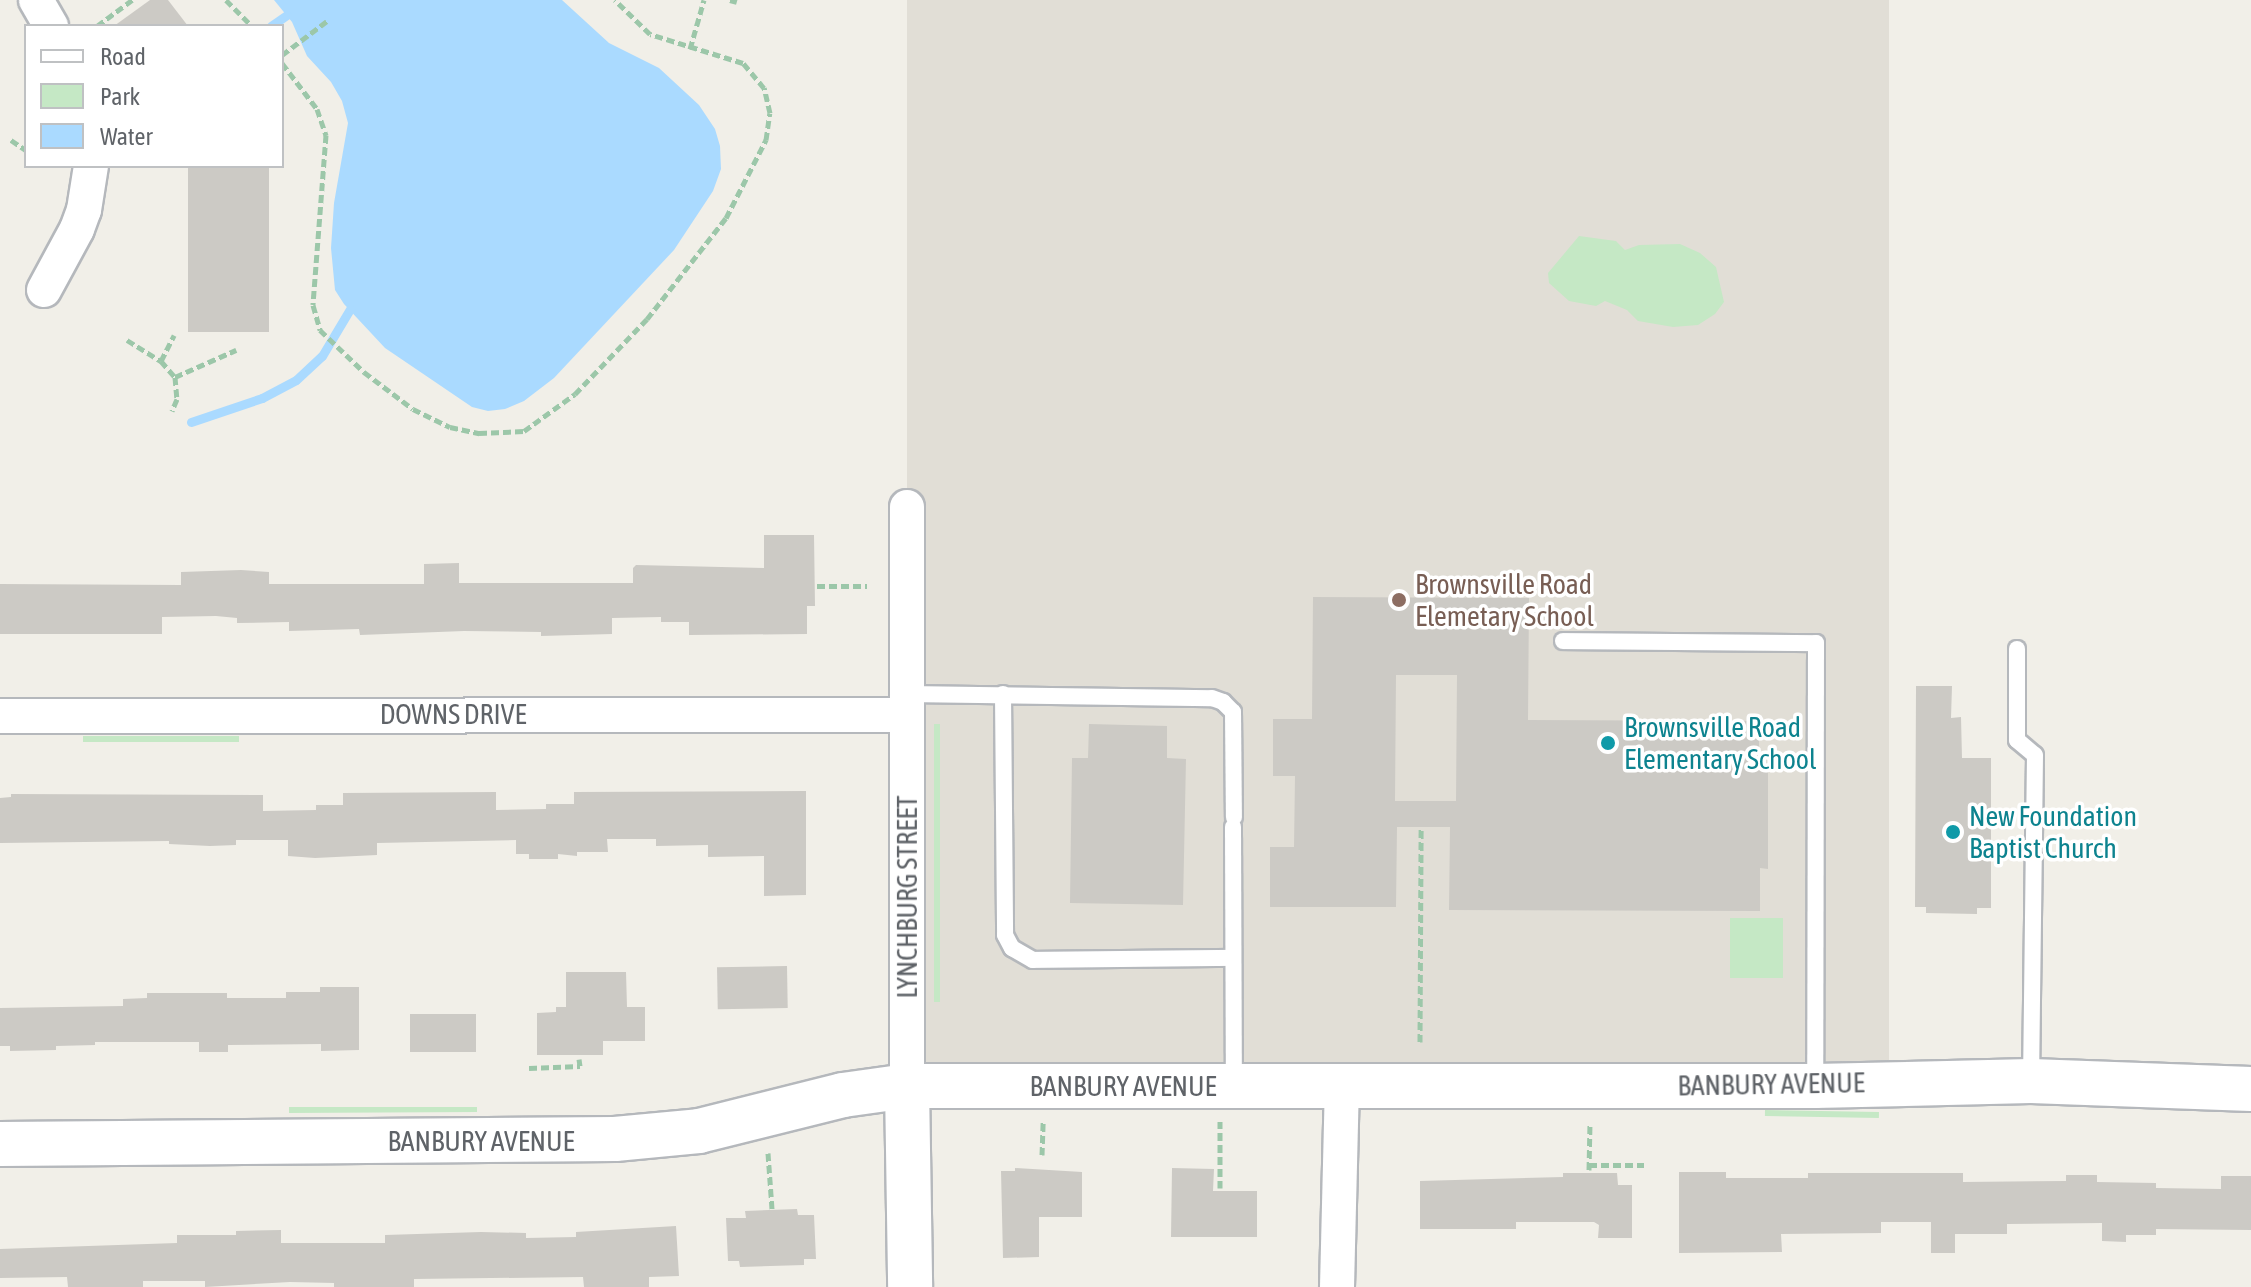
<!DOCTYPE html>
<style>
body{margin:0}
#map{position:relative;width:2251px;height:1287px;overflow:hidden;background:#f1efe8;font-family:"Asap Condensed",sans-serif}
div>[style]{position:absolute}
.education>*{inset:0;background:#e1ded6;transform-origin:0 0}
.green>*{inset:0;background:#c5e8c5;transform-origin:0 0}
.water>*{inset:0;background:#aadaff}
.stream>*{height:9px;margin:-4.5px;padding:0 4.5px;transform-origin:4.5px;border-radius:4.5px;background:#aadaff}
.building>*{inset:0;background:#cccac5;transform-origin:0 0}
.path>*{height:5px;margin-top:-2.5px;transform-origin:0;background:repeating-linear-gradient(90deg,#9cc7a9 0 8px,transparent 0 12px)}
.roads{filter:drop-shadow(2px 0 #b5b8bc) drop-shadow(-2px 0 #b5b8bc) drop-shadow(0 2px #b5b8bc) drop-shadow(0 -2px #b5b8bc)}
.lane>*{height:16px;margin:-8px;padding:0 8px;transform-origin:8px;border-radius:8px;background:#fff}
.street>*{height:34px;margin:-17px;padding:0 17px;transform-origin:17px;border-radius:17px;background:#fff}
.secondary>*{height:44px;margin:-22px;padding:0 22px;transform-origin:22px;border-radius:22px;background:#fff}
.dots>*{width:22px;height:22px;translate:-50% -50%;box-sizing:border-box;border:4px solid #fff;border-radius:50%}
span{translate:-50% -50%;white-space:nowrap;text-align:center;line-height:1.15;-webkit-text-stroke:7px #fff;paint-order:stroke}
.education-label{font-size:28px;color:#785e54}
.left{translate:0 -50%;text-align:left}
.street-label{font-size:28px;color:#5f6368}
.culture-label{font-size:28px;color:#0d838f}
.legend{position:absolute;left:24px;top:24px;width:260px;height:144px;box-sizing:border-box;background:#fff;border:2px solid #bfc1c3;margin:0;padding:10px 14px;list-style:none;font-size:24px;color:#5f6368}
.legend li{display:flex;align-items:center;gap:16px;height:40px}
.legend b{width:40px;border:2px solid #bfc1c3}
</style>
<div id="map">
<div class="education">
<i style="left:907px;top:0;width:982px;height:1086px"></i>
</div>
<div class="green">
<i style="clip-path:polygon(1579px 236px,1616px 241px,1625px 250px,1639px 245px,1680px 244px,1700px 253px,1716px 267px,1724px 302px,1715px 314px,1698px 325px,1673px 327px,1638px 321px,1627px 310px,1605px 301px,1596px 306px,1569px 301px,1549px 283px,1548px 273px)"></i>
<i style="left:934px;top:724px;width:6px;height:278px"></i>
<i style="left:239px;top:736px;width:6px;height:156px;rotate:90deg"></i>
<i style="left:1730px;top:918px;width:53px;height:60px"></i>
<i style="clip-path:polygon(289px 1107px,477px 1107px,477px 1112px,289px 1113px)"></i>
<i style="left:1765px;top:1110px;width:114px;height:6px;rotate:1deg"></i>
</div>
<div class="water">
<i style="clip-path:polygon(274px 0,562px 0,609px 43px,659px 68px,699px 105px,715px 129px,720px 146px,721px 169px,713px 191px,674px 250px,554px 378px,524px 401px,505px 409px,488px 411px,472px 407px,385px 348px,344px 304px,335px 290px,331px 248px,334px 203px,348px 123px,342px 101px,331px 82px,307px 56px,292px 22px)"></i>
</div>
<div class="stream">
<i style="left:271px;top:26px;width:19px;rotate:-35deg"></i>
<i style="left:191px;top:422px;width:75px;rotate:-18.7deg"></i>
<i style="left:262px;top:398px;width:38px;rotate:-28deg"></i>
<i style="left:296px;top:380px;width:35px;rotate:-43deg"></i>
<i style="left:322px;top:356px;width:55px;rotate:-59.2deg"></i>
</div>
<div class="building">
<i style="clip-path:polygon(150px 0,168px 0,188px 26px,114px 26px)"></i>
<i style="left:188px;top:166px;width:81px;height:166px"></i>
<i style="clip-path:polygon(764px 535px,814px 535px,815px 606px,807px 606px,807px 634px,689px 635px,689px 622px,661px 622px,661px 617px,612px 618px,612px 634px,541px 636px,541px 632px,464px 631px,360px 635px,359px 629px,289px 631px,289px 622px,237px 623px,237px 618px,216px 616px,162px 617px,162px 634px,0 634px,0 584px,181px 585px,181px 572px,241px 570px,269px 572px,269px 584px,424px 584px,424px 564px,459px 563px,459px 583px,633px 583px,633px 568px,636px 565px,764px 568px)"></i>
<i style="clip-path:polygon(evenodd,1313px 597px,1529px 598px,1528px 720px,1759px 721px,1759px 764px,1768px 764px,1768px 869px,1760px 868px,1760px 911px,1449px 910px,1450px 827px,1397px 827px,1396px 907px,1270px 907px,1270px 847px,1294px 847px,1295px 776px,1273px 776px,1273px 719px,1312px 719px,1313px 597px,1396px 675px,1457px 675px,1456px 801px,1395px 801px,1396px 675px)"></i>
<i style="clip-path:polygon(1916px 686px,1952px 686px,1951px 718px,1961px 717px,1962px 758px,1991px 758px,1991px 908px,1977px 908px,1977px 914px,1926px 913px,1926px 907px,1915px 907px)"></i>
<i style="clip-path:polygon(1089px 724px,1167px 726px,1167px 758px,1186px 759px,1183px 905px,1070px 903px,1072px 758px,1088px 758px)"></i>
<i style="clip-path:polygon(806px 791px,806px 895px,764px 896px,764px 856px,708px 857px,708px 845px,656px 846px,656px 839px,607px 839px,608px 852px,577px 852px,577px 856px,558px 854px,558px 859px,529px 859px,529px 854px,516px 854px,516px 840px,377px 843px,377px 855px,315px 858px,288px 856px,288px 840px,236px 840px,236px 845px,210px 846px,169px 844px,169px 841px,0 843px,0 798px,11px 797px,11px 794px,263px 795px,263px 811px,316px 810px,316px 805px,343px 805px,343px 793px,496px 792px,496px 810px,546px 809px,546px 804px,574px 804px,574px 792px)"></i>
<i style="left:787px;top:966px;width:42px;height:70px;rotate:89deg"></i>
<i style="clip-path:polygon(566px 972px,626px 972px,627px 1007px,645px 1007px,645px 1041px,603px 1041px,603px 1055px,537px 1055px,537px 1013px,556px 1012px,556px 1007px,566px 1007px)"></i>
<i style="clip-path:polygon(320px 987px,359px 987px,359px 1050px,321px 1051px,321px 1044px,228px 1045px,228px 1052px,199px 1052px,199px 1042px,95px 1042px,95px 1045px,56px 1046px,56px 1050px,10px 1051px,10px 1046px,0 1046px,0 1008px,123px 1006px,123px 999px,147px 998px,147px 993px,227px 993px,227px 998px,286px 998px,286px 992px,320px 992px)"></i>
<i style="left:410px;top:1014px;width:66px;height:38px"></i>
<i style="clip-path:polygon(1015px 1168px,1082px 1172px,1082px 1217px,1039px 1217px,1039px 1257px,1003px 1258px,1001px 1171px,1015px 1171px)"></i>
<i style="clip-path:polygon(1172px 1168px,1214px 1169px,1213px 1191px,1257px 1191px,1257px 1237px,1171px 1237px)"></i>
<i style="clip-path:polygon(1679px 1172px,1726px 1172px,1726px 1178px,1808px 1178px,1808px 1173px,1963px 1173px,1963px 1182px,2066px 1181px,2066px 1175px,2097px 1175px,2097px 1182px,2156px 1183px,2156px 1188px,2221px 1189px,2221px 1176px,2251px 1176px,2251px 1230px,2156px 1229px,2156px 1235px,2126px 1235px,2126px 1242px,2102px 1241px,2102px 1223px,2007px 1224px,2007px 1234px,1955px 1234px,1955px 1253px,1931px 1253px,1931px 1222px,1881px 1222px,1881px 1233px,1781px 1234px,1782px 1252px,1679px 1253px)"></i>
<i style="clip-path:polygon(1563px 1173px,1617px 1173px,1618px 1185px,1632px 1185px,1632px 1238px,1598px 1238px,1599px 1225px,1594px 1222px,1516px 1222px,1516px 1229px,1420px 1229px,1420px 1181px,1563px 1177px)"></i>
<i style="clip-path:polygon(797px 1209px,798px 1215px,814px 1215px,816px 1259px,804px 1259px,804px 1265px,740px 1267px,739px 1261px,728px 1261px,726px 1218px,746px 1218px,745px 1211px)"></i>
<i style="clip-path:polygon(676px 1226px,679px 1276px,649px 1277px,649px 1287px,584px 1287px,583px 1277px,414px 1279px,414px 1287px,334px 1287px,334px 1283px,290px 1282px,205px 1287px,205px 1281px,143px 1281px,143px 1287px,68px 1287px,67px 1277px,0 1278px,0 1249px,177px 1243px,177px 1235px,236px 1235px,236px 1231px,281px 1230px,281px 1243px,385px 1243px,385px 1235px,481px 1232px,526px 1233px,526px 1238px,576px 1237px,576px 1232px)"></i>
</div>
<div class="path">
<i style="left:226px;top:0;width:37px;rotate:45deg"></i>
<i style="left:730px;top:0;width:7px;rotate:16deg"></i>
<i style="left:97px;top:26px;width:44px;rotate:-36.6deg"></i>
<i style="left:690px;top:49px;width:51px;rotate:-74.1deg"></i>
<i style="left:282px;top:55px;width:56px;rotate:-37.1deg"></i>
<i style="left:282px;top:63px;width:58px;rotate:52.7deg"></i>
<i style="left:317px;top:109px;width:28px;rotate:71deg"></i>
<i style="left:326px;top:135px;width:170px;rotate:94.4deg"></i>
<i style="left:313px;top:305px;width:26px;rotate:74deg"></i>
<i style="left:320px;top:330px;width:61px;rotate:43.7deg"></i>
<i style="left:364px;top:372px;width:61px;rotate:37.1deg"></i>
<i style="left:413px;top:409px;width:41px;rotate:25.9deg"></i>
<i style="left:450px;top:427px;width:30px;rotate:12deg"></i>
<i style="left:479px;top:433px;width:45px;rotate:-2.5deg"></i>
<i style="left:524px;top:431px;width:63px;rotate:-36deg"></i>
<i style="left:575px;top:394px;width:104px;rotate:-46.2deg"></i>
<i style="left:647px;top:319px;width:128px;rotate:-52deg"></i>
<i style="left:726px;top:218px;width:88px;rotate:-62.9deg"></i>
<i style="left:766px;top:140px;width:27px;rotate:-82deg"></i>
<i style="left:770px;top:113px;width:26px;rotate:-103deg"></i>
<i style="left:764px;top:88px;width:33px;rotate:-130deg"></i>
<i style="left:743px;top:63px;width:97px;rotate:-162.7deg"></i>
<i style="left:650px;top:34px;width:49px;rotate:-135.8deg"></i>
<i style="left:11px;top:140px;width:18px;rotate:34deg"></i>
<i style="left:127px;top:340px;width:40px;rotate:32deg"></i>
<i style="left:161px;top:361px;width:21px;rotate:49deg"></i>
<i style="left:175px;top:377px;width:22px;rotate:85deg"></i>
<i style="left:177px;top:399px;width:13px;rotate:113deg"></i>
<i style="left:161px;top:361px;width:29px;rotate:-63deg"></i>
<i style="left:175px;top:377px;width:67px;rotate:-23.9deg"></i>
<i style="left:817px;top:586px;width:50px"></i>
<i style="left:1420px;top:1042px;width:215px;rotate:-89.7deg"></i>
<i style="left:529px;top:1068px;width:51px;rotate:-2.2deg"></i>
<i style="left:580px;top:1066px;width:7px;rotate:-98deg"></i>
<i style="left:1220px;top:1121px;width:67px;rotate:90deg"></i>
<i style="left:768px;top:1153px;width:56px;rotate:85.9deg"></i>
<i style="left:1042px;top:1155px;width:34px;rotate:-88deg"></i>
<i style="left:1589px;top:1165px;width:55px"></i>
<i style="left:1589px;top:1170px;width:47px;rotate:-88.8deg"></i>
</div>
<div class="roads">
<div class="lane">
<i style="left:1563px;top:641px;width:253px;rotate:0.5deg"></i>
<i style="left:1816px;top:643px;width:441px;rotate:90.1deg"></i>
<i style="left:2017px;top:649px;width:91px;rotate:90deg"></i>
<i style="left:2017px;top:740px;width:23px;rotate:40deg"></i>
<i style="left:2035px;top:755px;width:324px;rotate:90.7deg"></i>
<i style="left:907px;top:694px;width:305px;rotate:0.8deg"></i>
<i style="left:1212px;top:698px;width:12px;rotate:20deg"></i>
<i style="left:1223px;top:702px;width:14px;rotate:45deg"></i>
<i style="left:1233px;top:712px;width:105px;rotate:89.5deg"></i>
<i style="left:1003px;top:694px;width:241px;rotate:89.5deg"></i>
<i style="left:1005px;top:935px;width:15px;rotate:62deg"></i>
<i style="left:1012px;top:948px;width:24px;rotate:30deg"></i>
<i style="left:1033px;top:960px;width:200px;rotate:-0.6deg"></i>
<i style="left:1233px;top:827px;width:258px;rotate:89.8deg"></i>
</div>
<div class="street">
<i style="left:36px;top:0;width:30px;rotate:60deg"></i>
<i style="left:44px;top:290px;width:69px;rotate:-61.6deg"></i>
<i style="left:77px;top:229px;width:20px;rotate:-70deg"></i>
<i style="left:84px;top:210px;width:45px;rotate:-81deg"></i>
<i style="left:0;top:716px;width:907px;rotate:-0.06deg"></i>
<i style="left:907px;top:1086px;width:579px;rotate:-90deg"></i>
<i style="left:1337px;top:1287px;width:201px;rotate:-88.6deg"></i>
</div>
<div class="secondary">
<i style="left:907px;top:1086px;width:201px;rotate:89.1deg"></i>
<i style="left:0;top:1144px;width:615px;rotate:-0.47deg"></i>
<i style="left:615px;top:1139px;width:84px;rotate:-5.4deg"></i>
<i style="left:699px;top:1131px;width:148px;rotate:-14deg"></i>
<i style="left:843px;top:1095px;width:65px;rotate:-8deg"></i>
<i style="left:907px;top:1086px;width:908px"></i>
<i style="left:1815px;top:1086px;width:216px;rotate:-1.3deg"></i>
<i style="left:2031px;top:1081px;width:220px;rotate:2.1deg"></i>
</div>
</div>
<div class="dots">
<i style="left:1399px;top:600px;background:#8d6e63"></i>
<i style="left:1608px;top:743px;background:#0f9aa8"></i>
<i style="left:1953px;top:832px;background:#0f9aa8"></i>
</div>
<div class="education-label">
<span class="left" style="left:1415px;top:600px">Brownsville Road<br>Elemetary School</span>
</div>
<div class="street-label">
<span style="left:453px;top:714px">DOWNS DRIVE</span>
<span style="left:907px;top:897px;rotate:-90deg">LYNCHBURG STREET</span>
<span style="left:1771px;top:1084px;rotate:-1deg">BANBURY AVENUE</span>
<span style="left:1123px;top:1086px">BANBURY AVENUE</span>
<span style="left:481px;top:1141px">BANBURY AVENUE</span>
</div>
<div class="culture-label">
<span class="left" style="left:1624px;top:743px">Brownsville Road<br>Elementary School</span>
<span class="left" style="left:1969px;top:832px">New Foundation<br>Baptist Church</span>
</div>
<ul class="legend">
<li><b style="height:10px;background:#fff"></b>Road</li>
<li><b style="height:22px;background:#c5e8c5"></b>Park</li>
<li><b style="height:22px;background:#aadaff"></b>Water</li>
</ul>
</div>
